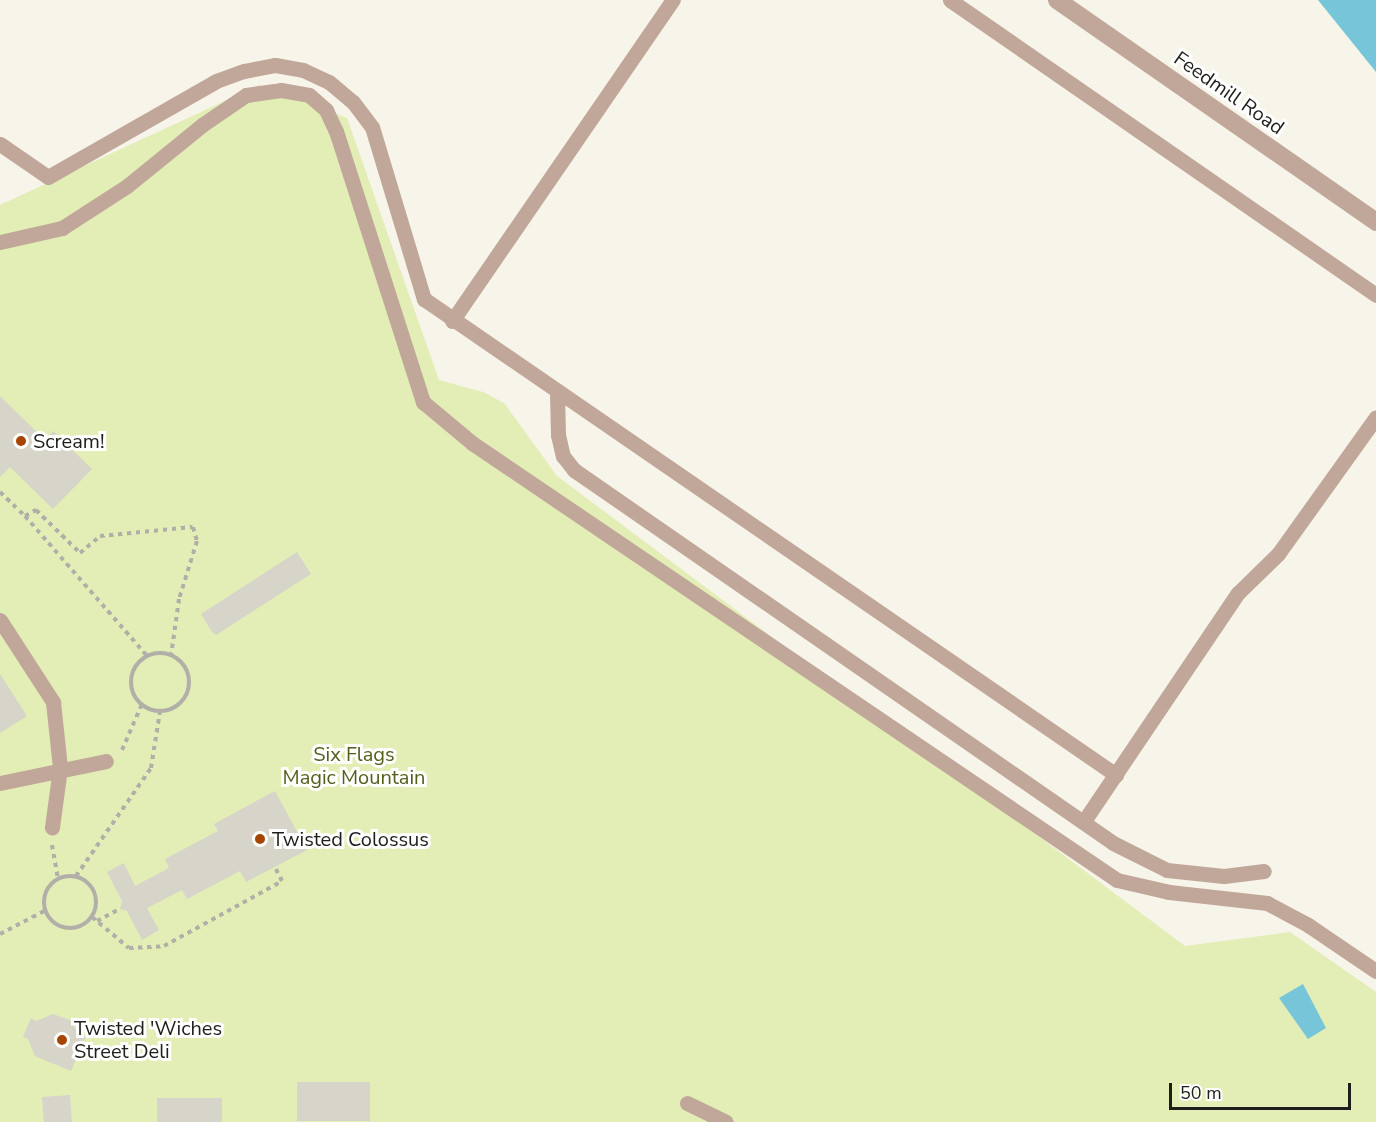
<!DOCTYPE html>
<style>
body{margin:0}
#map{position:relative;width:1376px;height:1122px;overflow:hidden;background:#f7f4e9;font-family:"Nunito Sans",sans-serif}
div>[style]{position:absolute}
.green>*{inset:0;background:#e3edb6}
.water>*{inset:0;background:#77c5d9}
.building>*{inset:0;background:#d7d4c9;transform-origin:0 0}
.path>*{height:4px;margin-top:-2px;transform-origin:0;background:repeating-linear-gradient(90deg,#b1afa7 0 4.5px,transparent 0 9px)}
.path>.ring{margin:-2px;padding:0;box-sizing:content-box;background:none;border:4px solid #b1afa7;border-radius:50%}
.service>*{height:15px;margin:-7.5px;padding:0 7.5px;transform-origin:7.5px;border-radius:7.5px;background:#c1a799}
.minor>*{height:18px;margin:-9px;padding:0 9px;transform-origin:9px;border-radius:9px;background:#c1a799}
.dots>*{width:16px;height:16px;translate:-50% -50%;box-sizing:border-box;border:3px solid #fff;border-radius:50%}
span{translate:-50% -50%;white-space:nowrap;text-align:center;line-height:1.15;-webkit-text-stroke:6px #fff;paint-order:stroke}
.street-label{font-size:20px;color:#1f1e1b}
.poi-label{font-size:20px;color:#1f1e1b}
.left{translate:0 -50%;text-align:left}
.park-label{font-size:20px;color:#555d1a}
.scale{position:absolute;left:1169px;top:1083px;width:182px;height:27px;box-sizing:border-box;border:3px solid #1f1e1b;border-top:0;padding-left:8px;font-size:18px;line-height:21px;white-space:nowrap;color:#1f1e1b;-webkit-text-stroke:4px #fff;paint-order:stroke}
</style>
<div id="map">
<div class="green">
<i style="clip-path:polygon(259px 85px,347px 118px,439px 380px,483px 392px,504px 403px,557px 476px,1185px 946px,1290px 932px,1376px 992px,1376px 1122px,0 1122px,0 205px)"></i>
</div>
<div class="water">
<i style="clip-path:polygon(1318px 0,1376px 0,1376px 72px)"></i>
<i style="clip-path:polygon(1303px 984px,1326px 1028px,1308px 1039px,1279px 998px)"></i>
</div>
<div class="building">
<i style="clip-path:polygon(0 396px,45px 440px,53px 431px,92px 469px,53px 509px,10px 467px,0 477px)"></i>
<i style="clip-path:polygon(297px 552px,311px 574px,216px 635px,212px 632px,201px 614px)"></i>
<i style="clip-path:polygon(0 674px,27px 716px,0 733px)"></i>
<i style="clip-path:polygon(275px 791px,307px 850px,246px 882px,240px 871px,187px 899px,182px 890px,147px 908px,159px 930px,142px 940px,127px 911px,120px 909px,122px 901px,107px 872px,124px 863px,135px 886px,169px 868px,165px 859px,218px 831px,214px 824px)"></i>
<i style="clip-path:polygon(53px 1014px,70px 1020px,79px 1034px,86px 1037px,71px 1071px,35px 1056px,28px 1039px,23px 1037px,31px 1018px,36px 1021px)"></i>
<i style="left:370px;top:1082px;width:39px;height:73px;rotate:90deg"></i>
<i style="left:70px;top:1095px;width:27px;height:28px;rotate:86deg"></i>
<i style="left:157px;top:1098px;width:65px;height:24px"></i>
</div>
<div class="path">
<i style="left:0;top:492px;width:35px;rotate:44deg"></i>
<i style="left:25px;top:516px;width:13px;rotate:-29deg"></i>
<i style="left:36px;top:510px;width:62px;rotate:44.3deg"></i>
<i style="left:80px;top:553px;width:26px;rotate:-40deg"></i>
<i style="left:100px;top:536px;width:93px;rotate:-5.5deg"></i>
<i style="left:193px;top:527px;width:15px;rotate:74deg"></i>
<i style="left:197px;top:541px;width:61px;rotate:107.2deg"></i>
<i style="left:179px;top:599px;width:58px;rotate:98deg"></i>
<i style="left:25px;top:516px;width:186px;rotate:48.9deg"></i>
<i class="ring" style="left:131px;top:653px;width:54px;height:54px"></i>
<i style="left:122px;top:750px;width:50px;rotate:-66.5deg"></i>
<i style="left:52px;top:845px;width:35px;rotate:80deg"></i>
<i style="left:76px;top:876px;width:131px;rotate:-55.2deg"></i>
<i style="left:151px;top:768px;width:58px;rotate:-81deg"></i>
<i class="ring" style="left:44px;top:876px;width:48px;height:48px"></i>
<i style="left:92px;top:917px;width:48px;rotate:40deg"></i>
<i style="left:129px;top:948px;width:35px;rotate:-3deg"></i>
<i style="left:164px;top:946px;width:135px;rotate:-28.8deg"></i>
<i style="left:282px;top:881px;width:16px;rotate:-117deg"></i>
<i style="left:97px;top:921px;width:26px;rotate:-28deg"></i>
<i style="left:0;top:934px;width:52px;rotate:-27.6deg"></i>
</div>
<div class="service">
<i style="left:950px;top:0;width:518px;rotate:34.7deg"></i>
<i style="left:0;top:144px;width:58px;rotate:34.5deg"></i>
<i style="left:48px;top:177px;width:193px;rotate:-29.7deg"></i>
<i style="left:216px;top:81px;width:30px;rotate:-20deg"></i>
<i style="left:244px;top:71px;width:32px;rotate:-11deg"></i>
<i style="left:275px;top:65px;width:28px;rotate:10deg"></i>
<i style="left:303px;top:70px;width:29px;rotate:25deg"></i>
<i style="left:329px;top:82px;width:31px;rotate:40deg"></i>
<i style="left:353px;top:102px;width:31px;rotate:53deg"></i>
<i style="left:372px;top:127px;width:180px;rotate:73.2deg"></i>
<i style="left:424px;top:299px;width:840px;rotate:34.52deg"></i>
<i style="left:0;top:242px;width:64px;rotate:-12.7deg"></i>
<i style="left:62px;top:228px;width:77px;rotate:-32.9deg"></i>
<i style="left:127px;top:186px;width:97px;rotate:-39.1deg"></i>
<i style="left:202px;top:125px;width:53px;rotate:-34.3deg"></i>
<i style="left:246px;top:95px;width:35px;rotate:-8deg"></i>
<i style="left:281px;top:90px;width:28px;rotate:10deg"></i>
<i style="left:309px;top:95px;width:23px;rotate:41deg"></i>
<i style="left:326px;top:110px;width:23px;rotate:65deg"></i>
<i style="left:336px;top:131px;width:285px;rotate:72.2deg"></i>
<i style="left:423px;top:402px;width:64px;rotate:39.9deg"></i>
<i style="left:472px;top:443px;width:779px;rotate:34.12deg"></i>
<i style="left:1117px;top:880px;width:53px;rotate:13deg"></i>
<i style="left:1169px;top:892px;width:99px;rotate:6.4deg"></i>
<i style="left:1267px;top:903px;width:47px;rotate:28.2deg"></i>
<i style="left:1308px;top:925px;width:82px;rotate:34.1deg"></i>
<i style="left:452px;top:321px;width:390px;rotate:-55.5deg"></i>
<i style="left:557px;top:393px;width:42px;rotate:88.6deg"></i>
<i style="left:558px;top:435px;width:22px;rotate:77deg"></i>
<i style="left:563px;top:456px;width:18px;rotate:52deg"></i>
<i style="left:574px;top:470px;width:655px;rotate:34.68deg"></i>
<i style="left:1113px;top:843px;width:60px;rotate:26.6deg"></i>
<i style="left:1167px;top:870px;width:57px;rotate:6deg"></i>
<i style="left:1224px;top:876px;width:40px;rotate:-7.1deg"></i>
<i style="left:0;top:620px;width:98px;rotate:57.1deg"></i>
<i style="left:53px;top:702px;width:66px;rotate:83.9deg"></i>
<i style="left:60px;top:768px;width:60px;rotate:97.7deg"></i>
<i style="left:0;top:783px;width:108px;rotate:-11.7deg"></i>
<i style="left:1084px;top:821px;width:275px;rotate:-56deg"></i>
<i style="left:1238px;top:593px;width:56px;rotate:-44.3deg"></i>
<i style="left:1278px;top:554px;width:168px;rotate:-54.4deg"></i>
<i style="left:687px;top:1103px;width:43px;rotate:26deg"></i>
</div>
<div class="minor">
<i style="left:1057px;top:0;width:389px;rotate:34.8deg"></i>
</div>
<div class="dots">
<i style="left:21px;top:441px;background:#a64500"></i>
<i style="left:260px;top:839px;background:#a64500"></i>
<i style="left:62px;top:1040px;background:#a64500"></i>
</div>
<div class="street-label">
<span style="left:1229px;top:93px;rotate:35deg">Feedmill Road</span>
</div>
<div class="poi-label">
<span class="left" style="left:33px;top:441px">Scream!</span>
<span class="left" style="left:272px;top:839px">Twisted Colossus</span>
<span class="left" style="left:74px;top:1040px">Twisted 'Wiches<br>Street Deli</span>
</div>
<div class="park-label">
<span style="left:354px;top:766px">Six Flags<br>Magic Mountain</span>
</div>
<div class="scale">50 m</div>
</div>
